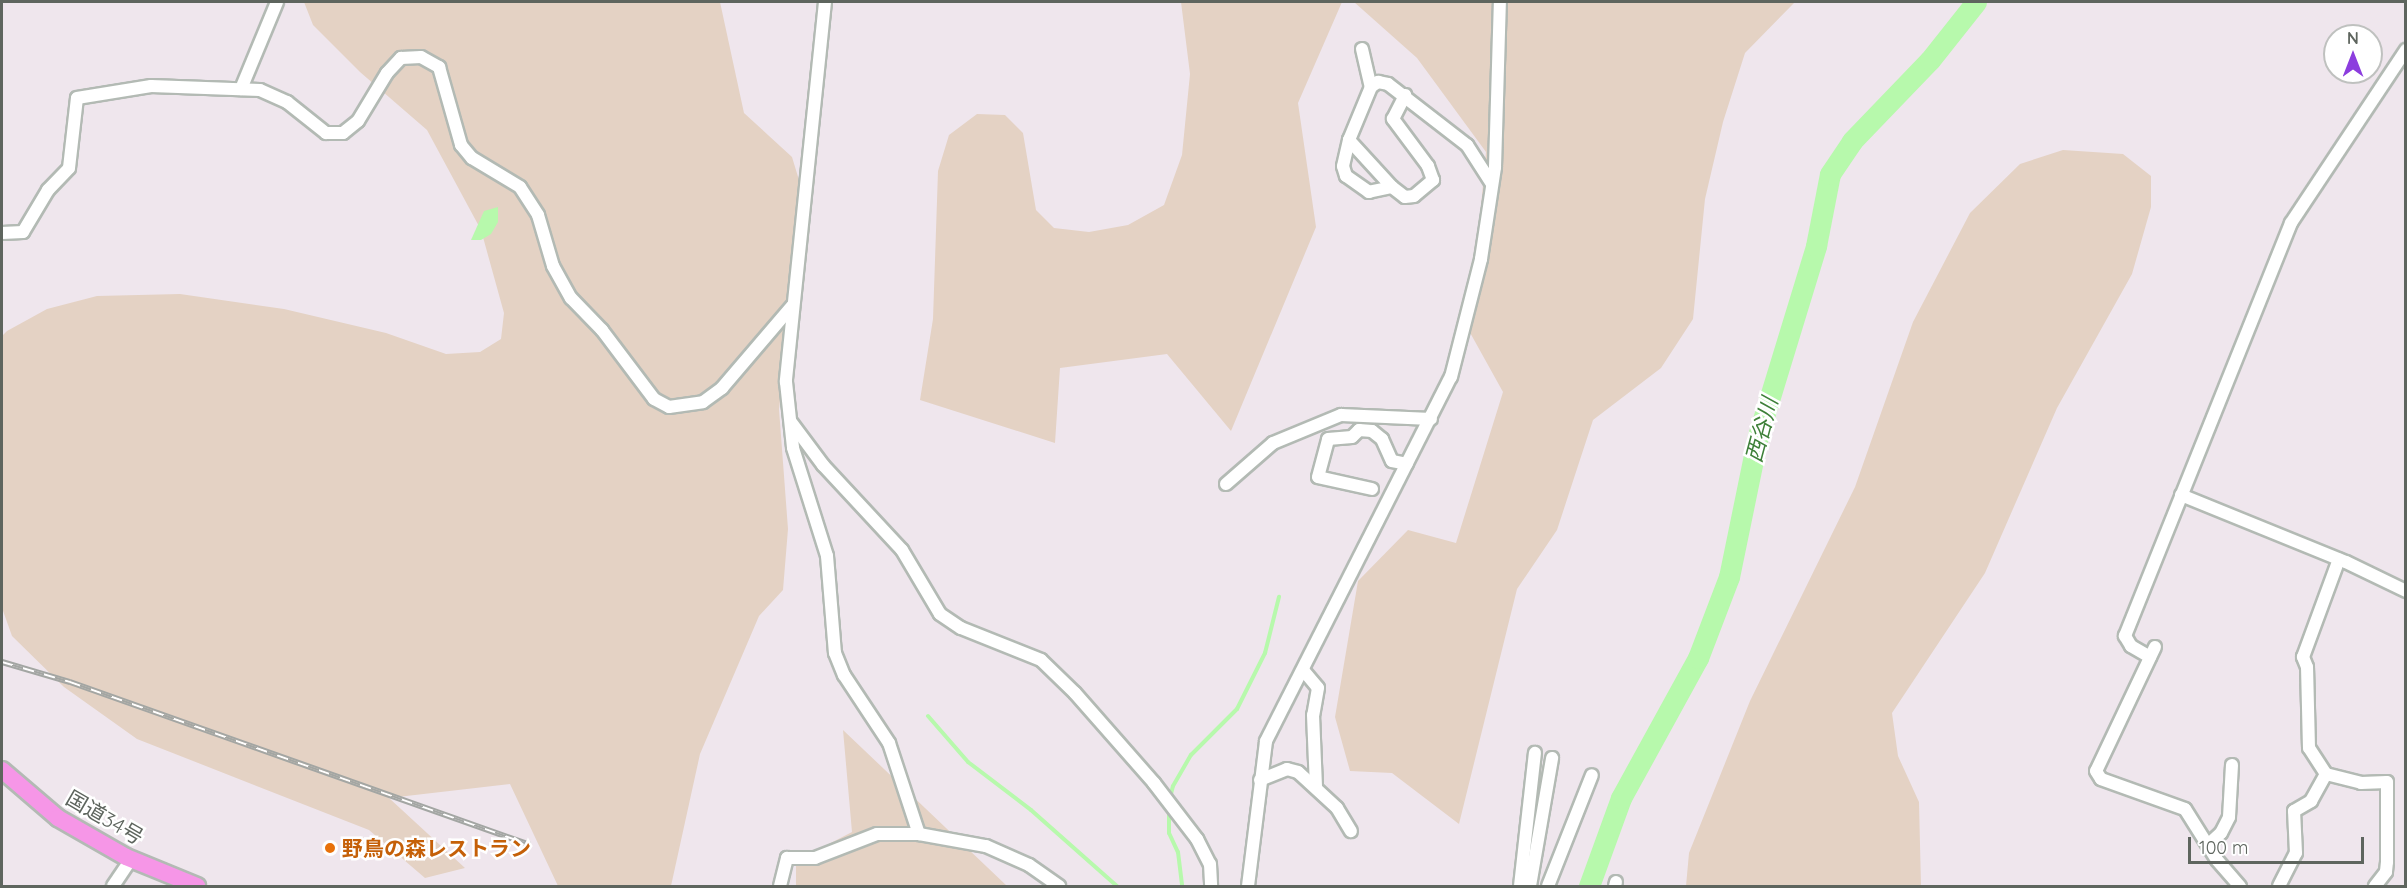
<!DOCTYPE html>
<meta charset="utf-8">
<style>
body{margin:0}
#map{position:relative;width:2407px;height:888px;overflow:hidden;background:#efe6ed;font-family:Quicksand,"Noto Sans JP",sans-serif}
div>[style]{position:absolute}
.green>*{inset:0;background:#e4d2c4}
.water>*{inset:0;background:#b7f9ac}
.stream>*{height:4px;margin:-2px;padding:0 2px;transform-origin:2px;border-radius:2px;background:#b7f9ac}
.river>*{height:21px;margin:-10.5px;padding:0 10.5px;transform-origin:10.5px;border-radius:10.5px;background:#b7f9ac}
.roads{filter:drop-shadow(2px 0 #b3bab4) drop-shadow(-2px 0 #b3bab4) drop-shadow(0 2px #b3bab4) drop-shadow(0 -2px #b3bab4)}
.minor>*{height:12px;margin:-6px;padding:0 6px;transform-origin:6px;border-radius:6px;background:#fff}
.highway>*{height:16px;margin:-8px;padding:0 8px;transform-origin:8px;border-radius:8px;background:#f696e7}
.rail>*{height:6px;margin-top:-3px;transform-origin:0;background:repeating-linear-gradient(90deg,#fff 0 11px,#a3a6a3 0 22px);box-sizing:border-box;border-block:2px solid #a3a6a3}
.dots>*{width:16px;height:16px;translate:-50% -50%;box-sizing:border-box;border:3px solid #fff;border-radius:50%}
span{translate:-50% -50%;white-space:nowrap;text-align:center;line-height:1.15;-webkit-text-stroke:5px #fff;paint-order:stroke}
.street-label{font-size:21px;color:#5e655e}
.food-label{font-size:21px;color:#c56008;font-weight:700}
.left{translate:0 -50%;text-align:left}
.water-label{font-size:22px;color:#3e8039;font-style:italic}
.frame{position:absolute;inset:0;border:3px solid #5e655e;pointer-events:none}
.north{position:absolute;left:2323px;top:24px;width:60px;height:60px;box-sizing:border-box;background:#fff;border:2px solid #bfc1bf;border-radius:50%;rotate:0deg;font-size:16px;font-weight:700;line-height:24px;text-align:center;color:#5e655e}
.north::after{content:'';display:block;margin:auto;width:21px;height:27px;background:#8c3dde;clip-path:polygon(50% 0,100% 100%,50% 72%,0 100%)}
.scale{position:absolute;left:2188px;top:837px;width:176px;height:27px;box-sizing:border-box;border:3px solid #5e655e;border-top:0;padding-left:8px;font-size:18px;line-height:21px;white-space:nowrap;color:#5e655e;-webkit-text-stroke:4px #fff;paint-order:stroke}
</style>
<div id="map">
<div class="green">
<i style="clip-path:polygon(304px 2px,720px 2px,744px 113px,792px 157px,809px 213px,793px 295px,779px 409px,788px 529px,783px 590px,759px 616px,700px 754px,671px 886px,558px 886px,510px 784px,389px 798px,465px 868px,425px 878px,369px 830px,137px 739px,64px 687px,12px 636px,2px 608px,2px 336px,7px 331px,47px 309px,97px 296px,180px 294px,284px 309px,386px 333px,446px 354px,480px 352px,501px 339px,504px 313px,481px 230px,427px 130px,360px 72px,313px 25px)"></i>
<i style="clip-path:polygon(1181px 2px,1342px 2px,1298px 103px,1316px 227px,1231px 431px,1167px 354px,1060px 368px,1055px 443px,920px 400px,933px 319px,938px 171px,949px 135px,977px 114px,1005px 115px,1023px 133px,1036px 210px,1054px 228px,1089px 232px,1128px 225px,1164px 205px,1182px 155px,1190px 74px)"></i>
<i style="clip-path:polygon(1354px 2px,1795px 2px,1745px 53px,1723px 122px,1705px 199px,1693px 319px,1661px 368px,1593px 420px,1557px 530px,1517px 589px,1459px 824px,1392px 773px,1350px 771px,1335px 717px,1358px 581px,1408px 530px,1456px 543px,1503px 392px,1463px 320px,1478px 239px,1486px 152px,1417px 58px)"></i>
<i style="clip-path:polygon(2063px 150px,2123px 154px,2151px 176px,2151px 207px,2132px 274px,2057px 408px,1985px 573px,1892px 713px,1898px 756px,1919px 802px,1921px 886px,1686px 886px,1689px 853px,1750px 701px,1855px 487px,1913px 322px,1970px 213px,2020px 164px)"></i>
<i style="clip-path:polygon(843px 730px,1007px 886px,796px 886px,796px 861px,852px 832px)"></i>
</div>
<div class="water">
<i style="clip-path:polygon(498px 207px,498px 222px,491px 234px,481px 240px,471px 240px,484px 211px)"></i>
</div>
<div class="stream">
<i style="left:928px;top:716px;width:61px;rotate:49deg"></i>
<i style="left:968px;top:762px;width:79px;rotate:37.3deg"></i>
<i style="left:1031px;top:810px;width:115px;rotate:41.5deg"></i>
<i style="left:1170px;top:798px;width:12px;rotate:-76deg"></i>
<i style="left:1173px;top:786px;width:36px;rotate:-60deg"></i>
<i style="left:1191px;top:755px;width:65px;rotate:-45deg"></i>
<i style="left:1237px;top:709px;width:63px;rotate:-63.4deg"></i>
<i style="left:1265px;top:653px;width:58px;rotate:-76deg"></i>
<i style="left:1169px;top:808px;width:25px;rotate:90deg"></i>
<i style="left:1169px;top:833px;width:21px;rotate:65deg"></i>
<i style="left:1178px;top:852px;width:34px;rotate:83deg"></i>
</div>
<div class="river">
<i style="left:1589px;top:886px;width:94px;rotate:-70deg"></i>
<i style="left:1621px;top:798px;width:160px;rotate:-61.2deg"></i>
<i style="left:1698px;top:658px;width:87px;rotate:-69.1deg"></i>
<i style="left:1729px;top:577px;width:144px;rotate:-78.4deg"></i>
<i style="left:1758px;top:436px;width:199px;rotate:-73deg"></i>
<i style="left:1816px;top:246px;width:73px;rotate:-79deg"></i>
<i style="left:1830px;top:174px;width:40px;rotate:-56deg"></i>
<i style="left:1852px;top:141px;width:112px;rotate:-46.1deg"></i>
<i style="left:1930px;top:60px;width:74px;rotate:-51.6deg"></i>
</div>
<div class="roads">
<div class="minor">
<i style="left:825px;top:2px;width:382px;rotate:95.9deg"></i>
<i style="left:786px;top:382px;width:66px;rotate:83.9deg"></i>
<i style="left:793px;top:448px;width:113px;rotate:72.5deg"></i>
<i style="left:827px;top:556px;width:97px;rotate:85.3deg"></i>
<i style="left:835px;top:653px;width:24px;rotate:68deg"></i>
<i style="left:844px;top:675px;width:82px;rotate:56.5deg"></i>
<i style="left:889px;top:743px;width:96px;rotate:71.8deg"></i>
<i style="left:919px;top:834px;width:68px;rotate:10.2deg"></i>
<i style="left:986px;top:846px;width:47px;rotate:23.8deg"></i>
<i style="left:1029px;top:865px;width:37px;rotate:35deg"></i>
<i style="left:1362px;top:49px;width:39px;rotate:77deg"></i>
<i style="left:241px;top:89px;width:94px;rotate:-67.5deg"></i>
<i style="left:1349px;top:140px;width:64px;rotate:47.5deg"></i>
<i style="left:1392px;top:187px;width:24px;rotate:168deg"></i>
<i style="left:1369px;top:192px;width:28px;rotate:-145deg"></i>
<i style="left:1346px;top:176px;width:10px;rotate:-107deg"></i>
<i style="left:1343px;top:166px;width:27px;rotate:-77deg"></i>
<i style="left:1349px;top:140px;width:57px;rotate:-67.5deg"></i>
<i style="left:1371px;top:87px;width:9px;rotate:-36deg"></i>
<i style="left:1378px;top:82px;width:10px;rotate:11deg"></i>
<i style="left:1388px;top:84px;width:100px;rotate:37.7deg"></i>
<i style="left:1467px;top:145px;width:46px;rotate:57.3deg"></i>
<i style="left:1392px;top:187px;width:16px;rotate:38deg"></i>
<i style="left:1405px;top:197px;width:9px;rotate:-6deg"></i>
<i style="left:1414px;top:196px;width:25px;rotate:-40deg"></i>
<i style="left:1433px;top:180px;width:15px;rotate:-110deg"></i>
<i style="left:1428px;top:166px;width:59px;rotate:-126.7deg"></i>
<i style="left:1393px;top:119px;width:27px;rotate:-63deg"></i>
<i style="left:2px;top:233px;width:21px;rotate:-3deg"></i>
<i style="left:23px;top:232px;width:49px;rotate:-59.2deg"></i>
<i style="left:48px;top:190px;width:30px;rotate:-46deg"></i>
<i style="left:69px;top:168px;width:70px;rotate:-83.5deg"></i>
<i style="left:77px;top:98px;width:75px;rotate:-9.2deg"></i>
<i style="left:151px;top:86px;width:109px;rotate:2.1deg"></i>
<i style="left:260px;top:90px;width:30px;rotate:24deg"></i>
<i style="left:287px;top:102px;width:50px;rotate:38.5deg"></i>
<i style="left:326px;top:133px;width:17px"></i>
<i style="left:343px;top:133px;width:19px;rotate:-39deg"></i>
<i style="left:358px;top:121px;width:56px;rotate:-58.9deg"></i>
<i style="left:387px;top:73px;width:21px;rotate:-47deg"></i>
<i style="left:401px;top:58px;width:20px;rotate:-3deg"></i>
<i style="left:421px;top:57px;width:21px;rotate:29deg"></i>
<i style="left:439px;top:67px;width:81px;rotate:74.2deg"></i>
<i style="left:461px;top:145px;width:17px;rotate:50deg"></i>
<i style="left:472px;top:158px;width:56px;rotate:31.1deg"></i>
<i style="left:520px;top:187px;width:33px;rotate:57deg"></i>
<i style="left:538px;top:215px;width:53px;rotate:73.6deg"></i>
<i style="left:553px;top:266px;width:37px;rotate:61deg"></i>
<i style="left:571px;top:298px;width:45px;rotate:45.9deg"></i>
<i style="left:602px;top:330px;width:86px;rotate:53deg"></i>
<i style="left:654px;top:399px;width:17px;rotate:28deg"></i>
<i style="left:669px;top:407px;width:34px;rotate:-8deg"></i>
<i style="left:703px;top:402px;width:24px;rotate:-36deg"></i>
<i style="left:722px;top:388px;width:108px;rotate:-49.5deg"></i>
<i style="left:791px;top:422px;width:54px;rotate:53.3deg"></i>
<i style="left:823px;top:465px;width:116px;rotate:47.1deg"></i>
<i style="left:902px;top:550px;width:74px;rotate:59.3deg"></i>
<i style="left:940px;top:614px;width:25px;rotate:34deg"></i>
<i style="left:961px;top:628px;width:86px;rotate:21.8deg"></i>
<i style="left:1041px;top:660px;width:47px;rotate:44.1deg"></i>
<i style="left:1075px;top:693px;width:120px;rotate:48.7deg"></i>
<i style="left:1154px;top:783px;width:71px;rotate:52.5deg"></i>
<i style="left:1197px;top:839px;width:28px;rotate:63deg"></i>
<i style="left:1210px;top:864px;width:22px;rotate:87deg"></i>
<i style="left:1226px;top:484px;width:62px;rotate:-41.1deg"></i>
<i style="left:1273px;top:443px;width:74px;rotate:-22.4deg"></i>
<i style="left:1341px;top:415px;width:90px;rotate:2.5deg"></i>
<i style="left:1372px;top:489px;width:55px;rotate:-167.5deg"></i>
<i style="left:1318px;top:477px;width:39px;rotate:-75deg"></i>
<i style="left:1328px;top:439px;width:24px;rotate:-5deg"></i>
<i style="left:1352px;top:437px;width:10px;rotate:-45deg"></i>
<i style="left:1359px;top:430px;width:13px;rotate:4deg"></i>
<i style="left:1372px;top:431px;width:13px;rotate:39deg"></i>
<i style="left:1382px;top:439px;width:24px;rotate:66deg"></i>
<i style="left:1392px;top:461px;width:15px;rotate:11deg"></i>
<i style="left:2181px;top:495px;width:178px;rotate:22.1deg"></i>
<i style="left:2346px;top:562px;width:67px;rotate:25.8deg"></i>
<i style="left:2155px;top:647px;width:137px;rotate:115.4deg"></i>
<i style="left:2096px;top:771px;width:9px;rotate:58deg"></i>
<i style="left:2101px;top:779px;width:89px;rotate:19.7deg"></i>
<i style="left:2185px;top:809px;width:60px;rotate:57.9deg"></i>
<i style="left:2217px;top:860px;width:35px;rotate:49deg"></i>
<i style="left:2150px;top:657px;width:22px;rotate:-150deg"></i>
<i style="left:2131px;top:646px;width:12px;rotate:-121deg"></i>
<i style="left:2125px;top:636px;width:445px;rotate:-68.1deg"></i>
<i style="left:2291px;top:223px;width:208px;rotate:-56.4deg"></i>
<i style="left:1303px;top:670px;width:23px;rotate:50deg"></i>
<i style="left:1318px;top:688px;width:27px;rotate:100deg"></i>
<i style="left:1313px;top:715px;width:71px;rotate:87.6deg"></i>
<i style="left:2326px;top:774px;width:36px;rotate:14deg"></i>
<i style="left:2361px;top:783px;width:26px;rotate:-2deg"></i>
<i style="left:2387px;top:782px;width:80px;rotate:90deg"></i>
<i style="left:2387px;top:862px;width:10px;rotate:96deg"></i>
<i style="left:2386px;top:872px;width:18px;rotate:128deg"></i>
<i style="left:1260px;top:780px;width:29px;rotate:-22deg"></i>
<i style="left:1287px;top:769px;width:11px;rotate:15deg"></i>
<i style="left:1298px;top:772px;width:53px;rotate:42.7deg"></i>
<i style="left:1337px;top:808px;width:27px;rotate:59deg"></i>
<i style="left:2209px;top:844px;width:16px;rotate:-43deg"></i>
<i style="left:2221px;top:833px;width:18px;rotate:-63deg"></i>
<i style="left:2229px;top:817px;width:52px;rotate:-86.7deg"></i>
<i style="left:113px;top:886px;width:32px;rotate:-56deg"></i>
<i style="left:780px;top:886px;width:29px;rotate:-76deg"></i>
<i style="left:787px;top:858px;width:28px"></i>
<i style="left:815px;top:858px;width:66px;rotate:-21.2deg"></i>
<i style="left:877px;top:834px;width:42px"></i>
<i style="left:1248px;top:886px;width:146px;rotate:-82.9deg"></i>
<i style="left:1266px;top:741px;width:408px;rotate:-63.1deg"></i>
<i style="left:1451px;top:377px;width:122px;rotate:-75.7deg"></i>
<i style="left:1481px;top:259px;width:93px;rotate:-81.3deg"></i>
<i style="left:1495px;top:167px;width:165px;rotate:-88.3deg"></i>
<i style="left:1520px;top:886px;width:134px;rotate:-83.6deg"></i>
<i style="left:1530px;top:886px;width:130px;rotate:-80.2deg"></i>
<i style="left:1548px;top:886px;width:119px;rotate:-68.4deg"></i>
<i style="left:1615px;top:886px;width:4px;rotate:-76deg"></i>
<i style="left:2279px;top:886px;width:37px;rotate:-63deg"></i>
<i style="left:2296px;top:853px;width:42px;rotate:-92.7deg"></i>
<i style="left:2294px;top:811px;width:20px;rotate:-30deg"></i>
<i style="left:2311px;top:801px;width:31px;rotate:-61deg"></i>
<i style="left:2326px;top:774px;width:31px;rotate:-123deg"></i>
<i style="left:2309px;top:748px;width:81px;rotate:-91.4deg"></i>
<i style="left:2307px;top:667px;width:11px;rotate:-112deg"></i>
<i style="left:2303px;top:657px;width:104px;rotate:-69.8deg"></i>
</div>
<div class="highway">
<i style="left:2px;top:770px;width:74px;rotate:40.6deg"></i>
<i style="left:58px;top:818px;width:78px;rotate:29.8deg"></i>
<i style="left:126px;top:857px;width:77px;rotate:22.2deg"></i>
</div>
</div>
<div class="rail">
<i style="left:2px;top:662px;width:71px;rotate:16.4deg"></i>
<i style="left:70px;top:682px;width:488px;rotate:19.5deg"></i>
</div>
<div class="dots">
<i style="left:330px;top:848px;background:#e8710a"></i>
</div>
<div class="street-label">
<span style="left:105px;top:817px;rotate:30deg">国道34号</span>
</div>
<div class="food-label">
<span class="left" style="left:342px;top:848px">野鳥の森レストラン</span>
</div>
<div class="water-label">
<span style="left:1762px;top:430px;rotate:-75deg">西谷川</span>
</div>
<div class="frame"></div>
<div class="north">N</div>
<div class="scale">100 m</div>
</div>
